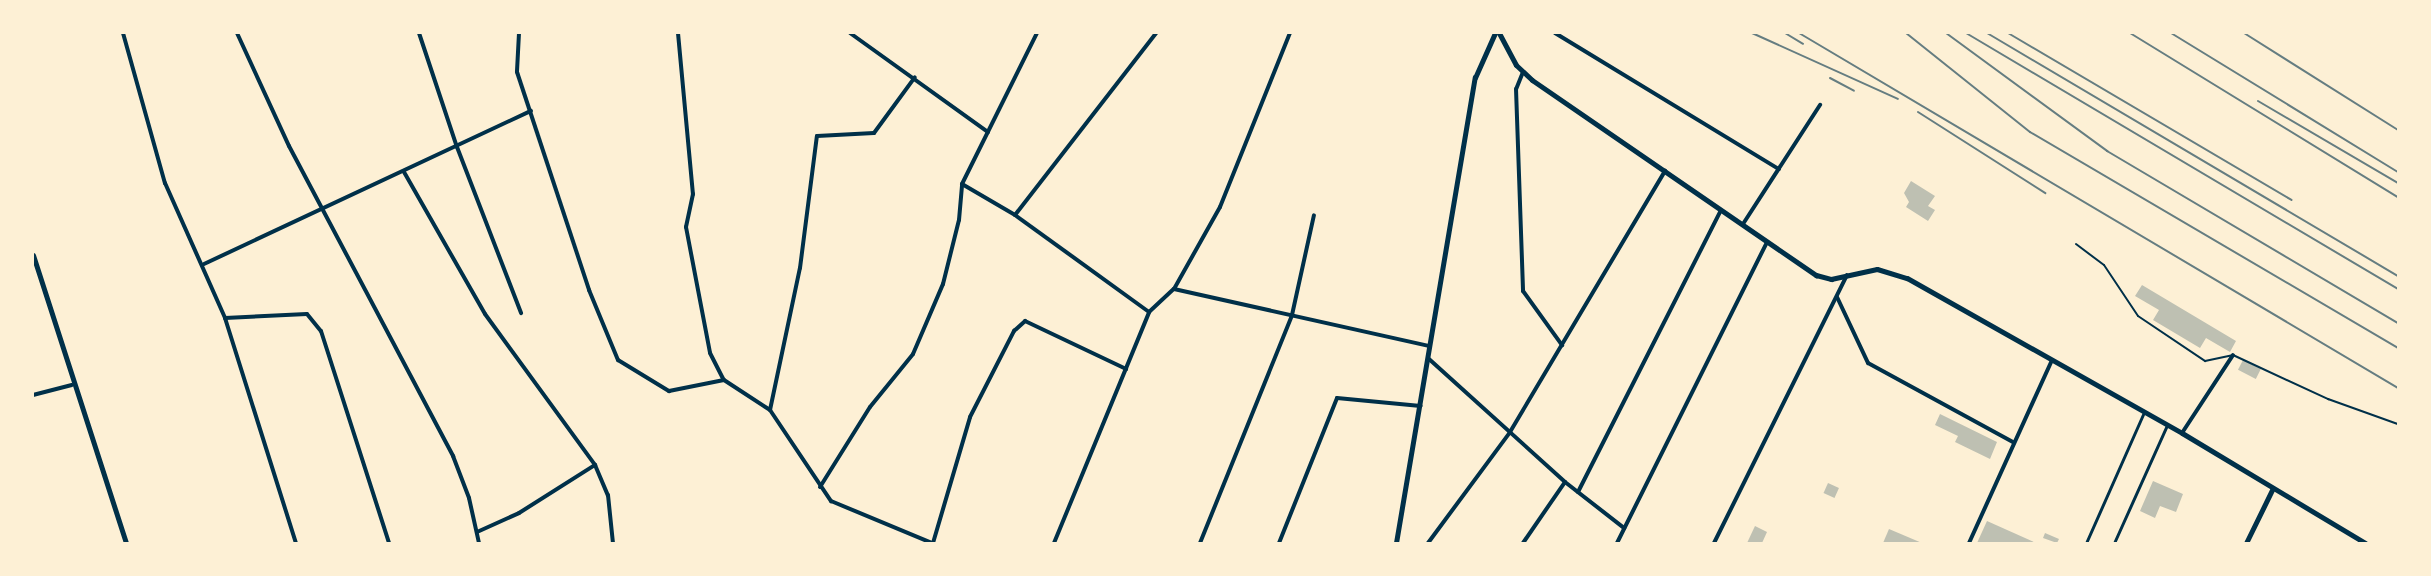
<!DOCTYPE html>
<style>
body{margin:0}
#map{position:relative;width:2431px;height:576px;overflow:hidden;background:#fdf0d5;font-family:"Fira Sans Condensed",sans-serif}
div>[style]{position:absolute}
.building>*{inset:0;background:#bec0b2;transform-origin:0 0}
.service>*{height:2px;margin:-1px;padding:0 1px;transform-origin:1px;border-radius:1px;background:#003049}
.pedestrian>*{height:3px;margin:-1.5px;padding:0 1.5px;transform-origin:1.5px;border-radius:1.5px;background:#003049}
.minor>*{height:4px;margin:-2px;padding:0 2px;transform-origin:2px;border-radius:2px;background:#003049}
.tertiary>*{height:4.5px;margin:-2.25px;padding:0 2.25px;transform-origin:2.25px;border-radius:2.25px;background:#003049}
.secondary>*{height:5px;margin:-2.5px;padding:0 2.5px;transform-origin:2.5px;border-radius:2.5px;background:#003049}
.rail>*{height:2px;margin:-1px;padding:0 1px;transform-origin:1px;border-radius:1px;background:#657d81}
span{translate:-50% -50%;white-space:nowrap;text-align:center;line-height:1.15;-webkit-text-stroke:4.5px #fdf0d5;paint-order:stroke}
.frame{position:absolute;inset:0;border:34px solid #fdf0d5;pointer-events:none}
</style>
<div id="map">
<div class="building">
<i style="clip-path:polygon(1911px 181px,1935px 196px,1928px 206px,1935px 210px,1928px 221px,1906px 207px,1909px 202px,1904px 193px)"></i>
<i style="clip-path:polygon(2142px 285px,2236px 341px,2230px 352px,2206px 338px,2200px 348px,2153px 320px,2159px 310px,2135px 296px)"></i>
<i style="left:2243px;top:360px;width:20px;height:11px;rotate:27deg"></i>
<i style="clip-path:polygon(1940px 414px,1997px 442px,1990px 459px,1955px 442px,1958px 436px,1935px 425px)"></i>
<i style="clip-path:polygon(2153px 481px,2183px 494px,2176px 512px,2160px 506px,2155px 518px,2140px 511px)"></i>
<i style="left:1828px;top:483px;width:12px;height:11px;rotate:24deg"></i>
<i style="clip-path:polygon(1987px 521px,2036px 543px,1977px 543px)"></i>
<i style="clip-path:polygon(1755px 526px,1767px 532px,1762px 543px,1747px 543px)"></i>
<i style="clip-path:polygon(1889px 529px,1922px 543px,1883px 543px)"></i>
<i style="clip-path:polygon(2045px 533px,2059px 539px,2057px 543px,2043px 538px)"></i>
</div>
<div class="service">
<i style="left:2076px;top:244px;width:35px;rotate:37deg"></i>
<i style="left:2104px;top:265px;width:61px;rotate:56.3deg"></i>
<i style="left:2138px;top:316px;width:81px;rotate:33.9deg"></i>
<i style="left:2205px;top:361px;width:29px;rotate:-12deg"></i>
<i style="left:2233px;top:355px;width:105px;rotate:24.9deg"></i>
<i style="left:2328px;top:399px;width:74px;rotate:19.7deg"></i>
</div>
<div class="pedestrian">
<i style="left:2086px;top:543px;width:143px;rotate:-66.1deg"></i>
<i style="left:2114px;top:543px;width:129px;rotate:-65.8deg"></i>
</div>
<div class="minor">
<i style="left:123px;top:33px;width:156px;rotate:74.4deg"></i>
<i style="left:165px;top:183px;width:148px;rotate:66deg"></i>
<i style="left:225px;top:318px;width:236px;rotate:72.5deg"></i>
<i style="left:237px;top:33px;width:124px;rotate:65.3deg"></i>
<i style="left:289px;top:146px;width:351px;rotate:62.1deg"></i>
<i style="left:453px;top:456px;width:45px;rotate:69.1deg"></i>
<i style="left:469px;top:498px;width:46px;rotate:77.5deg"></i>
<i style="left:419px;top:33px;width:120px;rotate:71.6deg"></i>
<i style="left:457px;top:147px;width:178px;rotate:68.9deg"></i>
<i style="left:519px;top:33px;width:39px;rotate:93deg"></i>
<i style="left:517px;top:72px;width:230px;rotate:71.7deg"></i>
<i style="left:589px;top:290px;width:76px;rotate:67.5deg"></i>
<i style="left:618px;top:360px;width:60px;rotate:31.3deg"></i>
<i style="left:669px;top:391px;width:56px;rotate:-11.3deg"></i>
<i style="left:678px;top:33px;width:162px;rotate:84.7deg"></i>
<i style="left:693px;top:194px;width:34px;rotate:102deg"></i>
<i style="left:686px;top:227px;width:128px;rotate:79.2deg"></i>
<i style="left:710px;top:353px;width:30px;rotate:63deg"></i>
<i style="left:724px;top:380px;width:55px;rotate:33.1deg"></i>
<i style="left:770px;top:410px;width:110px;rotate:56.2deg"></i>
<i style="left:831px;top:501px;width:109px;rotate:22.6deg"></i>
<i style="left:850px;top:33px;width:170px;rotate:35.7deg"></i>
<i style="left:1555px;top:33px;width:262px;rotate:31.3deg"></i>
<i style="left:1523px;top:72px;width:18px;rotate:112deg"></i>
<i style="left:1516px;top:89px;width:202px;rotate:88deg"></i>
<i style="left:1523px;top:291px;width:67px;rotate:54.2deg"></i>
<i style="left:404px;top:172px;width:163px;rotate:60.3deg"></i>
<i style="left:485px;top:314px;width:187px;rotate:53.9deg"></i>
<i style="left:595px;top:465px;width:33px;rotate:67deg"></i>
<i style="left:608px;top:495px;width:48px;rotate:84.1deg"></i>
<i style="left:962px;top:184px;width:61px;rotate:30.3deg"></i>
<i style="left:1015px;top:215px;width:165px;rotate:35.9deg"></i>
<i style="left:1015px;top:215px;width:230px;rotate:-52.2deg"></i>
<i style="left:1743px;top:224px;width:142px;rotate:-57.1deg"></i>
<i style="left:204px;top:264px;width:361px;rotate:-25.1deg"></i>
<i style="left:1174px;top:289px;width:262px;rotate:12.6deg"></i>
<i style="left:1837px;top:297px;width:73px;rotate:64.8deg"></i>
<i style="left:1868px;top:363px;width:165px;rotate:28.6deg"></i>
<i style="left:225px;top:318px;width:82px;rotate:-2.8deg"></i>
<i style="left:307px;top:314px;width:22px;rotate:51deg"></i>
<i style="left:321px;top:331px;width:223px;rotate:72.2deg"></i>
<i style="left:1429px;top:359px;width:183px;rotate:42.1deg"></i>
<i style="left:1565px;top:482px;width:75px;rotate:37.9deg"></i>
<i style="left:33px;top:395px;width:40px;rotate:-14.4deg"></i>
<i style="left:770px;top:410px;width:145px;rotate:-78.1deg"></i>
<i style="left:800px;top:268px;width:133px;rotate:-82.7deg"></i>
<i style="left:817px;top:136px;width:57px;rotate:-3deg"></i>
<i style="left:874px;top:133px;width:69px;rotate:-53.8deg"></i>
<i style="left:2182px;top:433px;width:93px;rotate:-56.8deg"></i>
<i style="left:820px;top:487px;width:94px;rotate:-58deg"></i>
<i style="left:870px;top:407px;width:68px;rotate:-50.9deg"></i>
<i style="left:913px;top:354px;width:76px;rotate:-66.8deg"></i>
<i style="left:943px;top:284px;width:66px;rotate:-76deg"></i>
<i style="left:959px;top:220px;width:36px;rotate:-85deg"></i>
<i style="left:962px;top:184px;width:169px;rotate:-63.6deg"></i>
<i style="left:1578px;top:492px;width:316px;rotate:-63.1deg"></i>
<i style="left:477px;top:532px;width:46px;rotate:-24.3deg"></i>
<i style="left:519px;top:513px;width:90px;rotate:-32.3deg"></i>
<i style="left:933px;top:543px;width:131px;rotate:-73.6deg"></i>
<i style="left:970px;top:417px;width:97px;rotate:-62.9deg"></i>
<i style="left:1014px;top:331px;width:15px;rotate:-42deg"></i>
<i style="left:1025px;top:321px;width:112px;rotate:25.4deg"></i>
<i style="left:1054px;top:543px;width:250px;rotate:-67.6deg"></i>
<i style="left:1149px;top:312px;width:34px;rotate:-43deg"></i>
<i style="left:1174px;top:289px;width:94px;rotate:-60.7deg"></i>
<i style="left:1220px;top:207px;width:188px;rotate:-68.1deg"></i>
<i style="left:1200px;top:543px;width:246px;rotate:-68deg"></i>
<i style="left:1292px;top:315px;width:102px;rotate:-77.6deg"></i>
<i style="left:1279px;top:543px;width:156px;rotate:-68.2deg"></i>
<i style="left:1337px;top:398px;width:84px;rotate:5.4deg"></i>
<i style="left:1428px;top:543px;width:138px;rotate:-53.5deg"></i>
<i style="left:1510px;top:432px;width:304px;rotate:-59.3deg"></i>
<i style="left:1523px;top:543px;width:74px;rotate:-55.5deg"></i>
<i style="left:1617px;top:543px;width:336px;rotate:-63.5deg"></i>
<i style="left:1714px;top:543px;width:299px;rotate:-63.6deg"></i>
<i style="left:1969px;top:543px;width:201px;rotate:-65.6deg"></i>
</div>
<div class="tertiary">
<i style="left:1396px;top:543px;width:472px;rotate:-80.4deg"></i>
<i style="left:1475px;top:78px;width:49px;rotate:-66deg"></i>
</div>
<div class="secondary">
<i style="left:1499px;top:33px;width:36px;rotate:62deg"></i>
<i style="left:1516px;top:65px;width:22px;rotate:43deg"></i>
<i style="left:1532px;top:80px;width:345px;rotate:34.5deg"></i>
<i style="left:1816px;top:275px;width:16px;rotate:15deg"></i>
<i style="left:1831px;top:279px;width:47px;rotate:-12.3deg"></i>
<i style="left:1877px;top:269px;width:31px;rotate:17deg"></i>
<i style="left:1907px;top:278px;width:316px;rotate:29.4deg"></i>
<i style="left:2182px;top:433px;width:214px;rotate:31deg"></i>
<i style="left:33px;top:255px;width:303px;rotate:72.1deg"></i>
<i style="left:2246px;top:543px;width:61px;rotate:-63.9deg"></i>
</div>
<div class="rail">
<i style="left:1752px;top:33px;width:160px;rotate:24.3deg"></i>
<i style="left:1785px;top:33px;width:21px;rotate:31deg"></i>
<i style="left:1799px;top:33px;width:696px;rotate:30.65deg"></i>
<i style="left:1906px;top:33px;width:159px;rotate:38.6deg"></i>
<i style="left:2030px;top:132px;width:427px;rotate:30.4deg"></i>
<i style="left:1946px;top:33px;width:200px;rotate:36.2deg"></i>
<i style="left:2107px;top:151px;width:338px;rotate:30.6deg"></i>
<i style="left:1966px;top:33px;width:502px;rotate:30.65deg"></i>
<i style="left:1987px;top:33px;width:477px;rotate:30.6deg"></i>
<i style="left:2008px;top:33px;width:329px;rotate:30.5deg"></i>
<i style="left:2130px;top:33px;width:314px;rotate:31.5deg"></i>
<i style="left:2171px;top:33px;width:266px;rotate:31.5deg"></i>
<i style="left:2244px;top:33px;width:182px;rotate:32.2deg"></i>
<i style="left:1830px;top:78px;width:27px;rotate:28deg"></i>
<i style="left:2258px;top:101px;width:162px;rotate:30.4deg"></i>
<i style="left:1918px;top:112px;width:151px;rotate:32.5deg"></i>
</div>
<div class="frame"></div>
</div>
